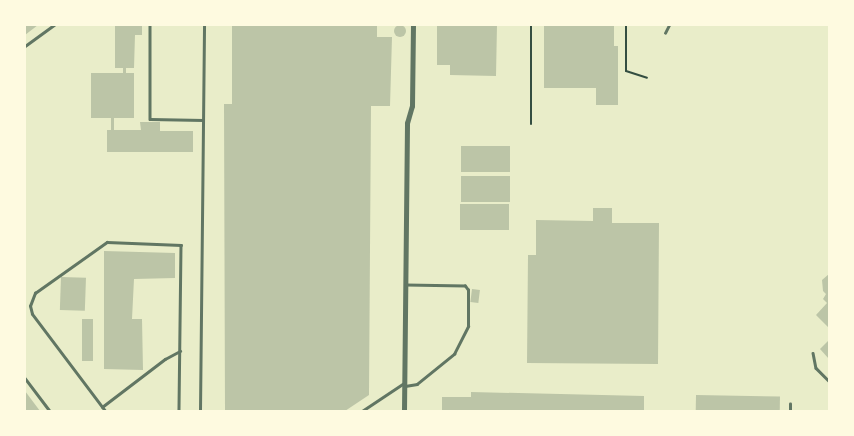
<!DOCTYPE html>
<style>
body{margin:0}
#map{position:relative;width:854px;height:436px;overflow:hidden;background:#e9edc9;font-family:"Source Sans 3",sans-serif}
div>[style]{position:absolute}
.building>*{inset:0;background:#bcc5a7;transform-origin:0 0}
.round{border-radius:50%}
.path>*{height:2px;margin:-1px;padding:0 1px;transform-origin:1px;border-radius:1px;background:#344e41}
.service>*{height:2.5px;margin:-1.25px;padding:0 1.25px;transform-origin:1.25px;border-radius:1.25px;background:#617663}
.minor>*{height:5px;margin:-2.5px;padding:0 2.5px;transform-origin:2.5px;border-radius:2.5px;background:#617663}
span{translate:-50% -50%;white-space:nowrap;text-align:center;line-height:1.15;-webkit-text-stroke:5px #fefae0;paint-order:stroke}
.frame{position:absolute;inset:0;border:26px solid #fefae0;pointer-events:none}
</style>
<div id="map">
<div class="building">
<i class="round" style="left:394px;top:25px;width:12px;height:12px"></i>
<i style="clip-path:polygon(25px 25px,38px 25px,25px 35px)"></i>
<i style="clip-path:polygon(115px 25px,142px 25px,142px 35px,135px 35px,134px 68px,126px 68px,126px 73px,134px 73px,134px 118px,114px 118px,114px 130px,141px 130px,140px 122px,160px 122px,160px 131px,193px 131px,193px 152px,107px 152px,107px 130px,111px 130px,111px 118px,91px 118px,91px 73px,123px 73px,123px 68px,115px 68px)"></i>
<i style="clip-path:polygon(232px 25px,377px 25px,377px 37px,392px 37px,390px 106px,371px 106px,369px 395px,345px 411px,225px 411px,224px 104px,232px 104px)"></i>
<i style="clip-path:polygon(437px 25px,497px 25px,496px 76px,450px 75px,450px 65px,437px 65px)"></i>
<i style="clip-path:polygon(544px 25px,614px 25px,614px 46px,618px 46px,618px 105px,596px 105px,596px 88px,544px 88px)"></i>
<i style="left:461px;top:146px;width:49px;height:26px"></i>
<i style="left:461px;top:176px;width:49px;height:26px"></i>
<i style="left:460px;top:204px;width:49px;height:26px"></i>
<i style="clip-path:polygon(593px 208px,612px 208px,612px 223px,659px 223px,658px 364px,527px 363px,528px 255px,536px 255px,536px 220px,593px 221px)"></i>
<i style="clip-path:polygon(104px 251px,175px 253px,175px 278px,134px 279px,132px 319px,142px 319px,143px 370px,104px 369px)"></i>
<i style="clip-path:polygon(829px 274px,829px 328px,816px 315px,827px 303px,823px 299px,826px 294px,823px 291px,822px 280px)"></i>
<i style="left:61px;top:277px;width:25px;height:33px;rotate:2deg"></i>
<i style="left:472px;top:289px;width:8px;height:13px;rotate:7deg"></i>
<i style="left:82px;top:319px;width:11px;height:42px"></i>
<i style="clip-path:polygon(829px 340px,829px 359px,820px 349px)"></i>
<i style="clip-path:polygon(25px 391px,40px 411px,25px 411px)"></i>
<i style="clip-path:polygon(471px 392px,644px 396px,644px 411px,442px 411px,442px 397px,471px 397px)"></i>
<i style="left:696px;top:395px;width:84px;height:16px;rotate:1deg"></i>
</div>
<div class="path">
<i style="left:531px;top:25px;width:99px;rotate:90deg"></i>
<i style="left:626px;top:25px;width:46px;rotate:90deg"></i>
<i style="left:626px;top:71px;width:22px;rotate:18deg"></i>
</div>
<div class="service">
<i style="left:150px;top:25px;width:94px;rotate:90deg"></i>
<i style="left:150px;top:119px;width:53px;rotate:1.1deg"></i>
<i style="left:665px;top:33px;width:9px;rotate:-63deg"></i>
<i style="left:25px;top:46px;width:36px;rotate:-36deg"></i>
<i style="left:813px;top:353px;width:15px;rotate:79deg"></i>
<i style="left:816px;top:368px;width:18px;rotate:45deg"></i>
<i style="left:25px;top:378px;width:41px;rotate:52.9deg"></i>
<i style="left:405px;top:386px;width:12px;rotate:-9deg"></i>
<i style="left:417px;top:384px;width:48px;rotate:-39deg"></i>
<i style="left:454px;top:354px;width:31px;rotate:-63deg"></i>
<i style="left:468px;top:326px;width:36px;rotate:-90deg"></i>
<i style="left:468px;top:290px;width:5px;rotate:-127deg"></i>
<i style="left:465px;top:286px;width:59px;rotate:-179deg"></i>
<i style="left:102px;top:407px;width:79px;rotate:-37.3deg"></i>
<i style="left:165px;top:359px;width:17px;rotate:-28deg"></i>
<i style="left:105px;top:411px;width:121px;rotate:-127deg"></i>
<i style="left:32px;top:314px;width:8px;rotate:-104deg"></i>
<i style="left:30px;top:306px;width:14px;rotate:-69deg"></i>
<i style="left:35px;top:293px;width:88px;rotate:-35.3deg"></i>
<i style="left:107px;top:242px;width:74px;rotate:2.3deg"></i>
<i style="left:181px;top:245px;width:166px;rotate:90.7deg"></i>
<i style="left:200px;top:411px;width:386px;rotate:-89.4deg"></i>
<i style="left:362px;top:411px;width:50px;rotate:-33.7deg"></i>
<i style="left:790px;top:411px;width:7px;rotate:-90deg"></i>
</div>
<div class="minor">
<i style="left:404px;top:411px;width:288px;rotate:-89.4deg"></i>
<i style="left:407px;top:123px;width:18px;rotate:-74deg"></i>
<i style="left:412px;top:106px;width:81px;rotate:-89.3deg"></i>
</div>
<div class="frame"></div>
</div>
